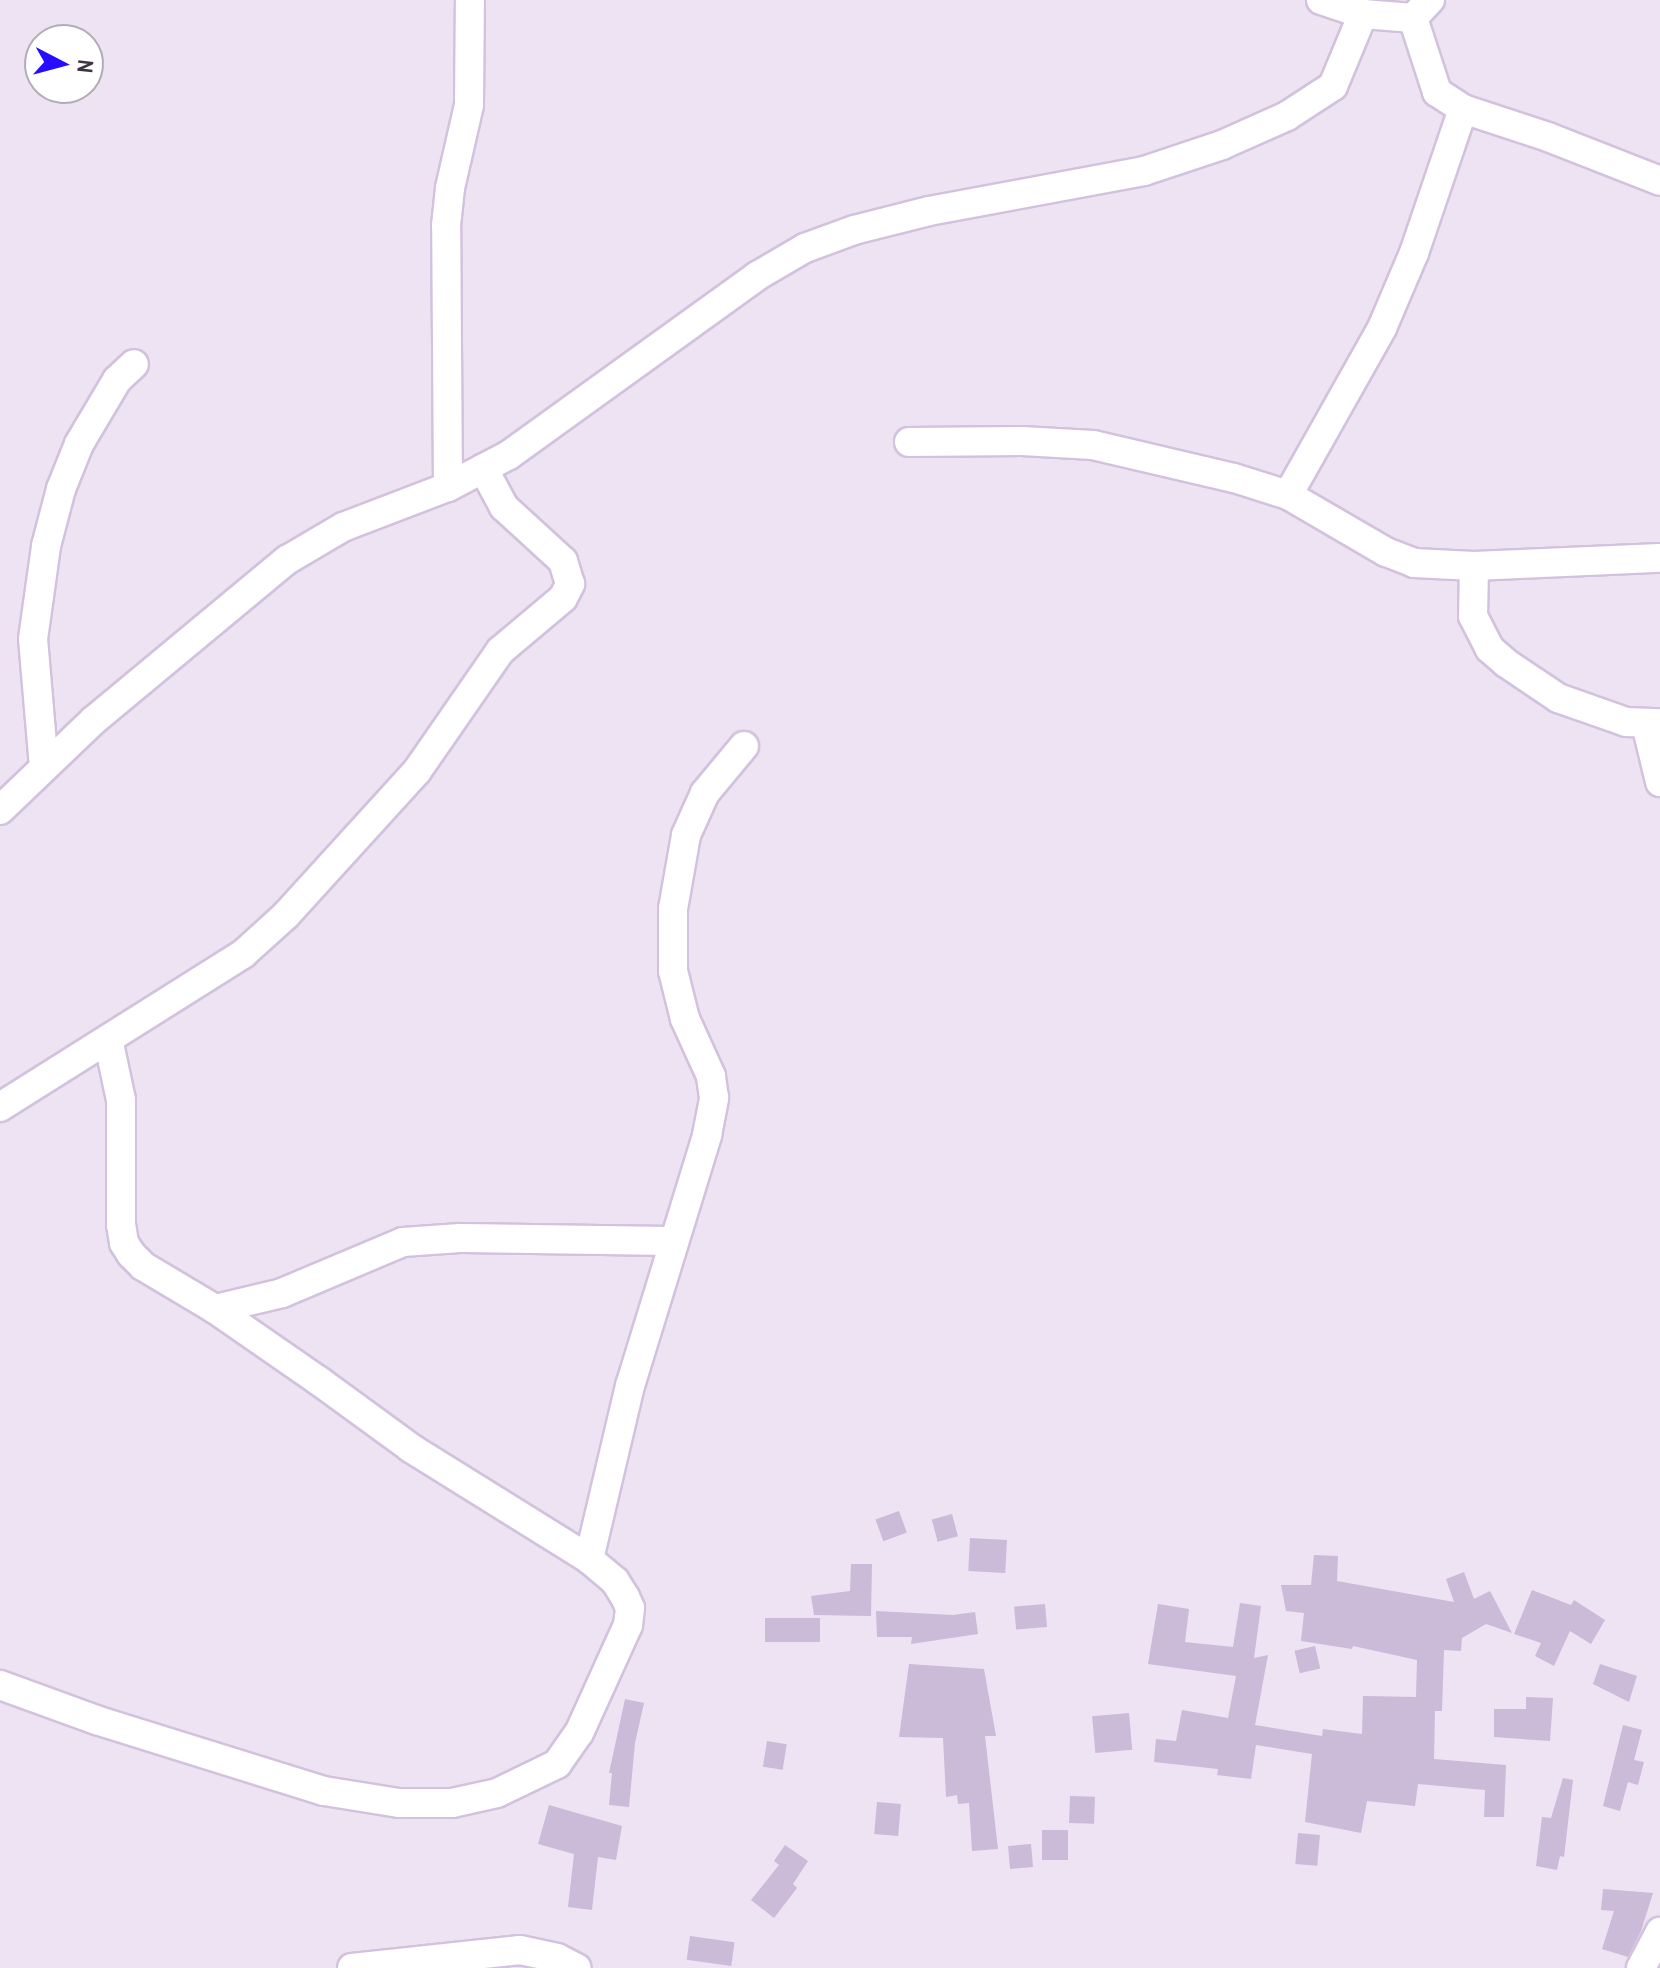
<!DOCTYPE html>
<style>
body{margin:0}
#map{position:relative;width:1660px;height:1968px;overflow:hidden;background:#ede3f3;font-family:"Archivo Narrow",sans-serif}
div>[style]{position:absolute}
.building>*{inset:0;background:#cbbad8;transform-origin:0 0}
.roads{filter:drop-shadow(2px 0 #d2c2dd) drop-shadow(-2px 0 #d2c2dd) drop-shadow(0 2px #d2c2dd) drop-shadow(0 -2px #d2c2dd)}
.minor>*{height:28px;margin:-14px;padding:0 14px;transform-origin:14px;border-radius:14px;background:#fff}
span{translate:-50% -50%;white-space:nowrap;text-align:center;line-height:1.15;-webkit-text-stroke:6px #fff;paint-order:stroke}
.north{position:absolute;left:24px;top:24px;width:80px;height:80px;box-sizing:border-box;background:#fff;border:2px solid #b1adb5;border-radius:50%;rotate:96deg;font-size:22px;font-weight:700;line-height:32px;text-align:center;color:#3d3345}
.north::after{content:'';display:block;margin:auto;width:28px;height:36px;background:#270dff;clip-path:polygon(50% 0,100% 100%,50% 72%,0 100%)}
</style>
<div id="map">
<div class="building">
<i style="left:899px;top:1511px;width:23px;height:25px;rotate:70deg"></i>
<i style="left:952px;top:1514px;width:23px;height:21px;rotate:75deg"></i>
<i style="left:970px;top:1538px;width:37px;height:33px;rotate:3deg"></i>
<i style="clip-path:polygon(1314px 1555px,1338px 1556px,1337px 1581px,1454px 1602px,1446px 1579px,1464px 1572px,1474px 1599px,1490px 1591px,1512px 1633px,1486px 1624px,1462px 1638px,1461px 1651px,1444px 1650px,1442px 1711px,1435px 1711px,1434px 1759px,1506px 1765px,1504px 1817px,1484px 1817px,1485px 1790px,1418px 1784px,1415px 1806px,1367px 1801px,1361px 1833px,1305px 1822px,1312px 1754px,1256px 1745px,1251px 1779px,1217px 1775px,1218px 1769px,1154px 1762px,1156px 1739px,1176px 1741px,1182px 1710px,1228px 1718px,1236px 1676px,1148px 1664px,1158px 1604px,1189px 1609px,1185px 1642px,1233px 1647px,1240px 1603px,1261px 1606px,1254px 1658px,1268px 1655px,1255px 1725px,1322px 1736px,1323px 1729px,1362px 1734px,1363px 1696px,1416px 1697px,1417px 1660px,1353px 1646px,1352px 1649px,1301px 1641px,1304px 1613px,1286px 1611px,1281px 1585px,1311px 1585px)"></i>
<i style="clip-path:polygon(851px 1564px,872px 1564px,871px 1616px,814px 1615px,811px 1596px,850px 1591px)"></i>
<i style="clip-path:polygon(1532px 1590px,1571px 1605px,1574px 1600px,1605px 1620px,1591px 1644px,1570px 1631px,1554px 1666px,1535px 1656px,1541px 1643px,1514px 1634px)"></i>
<i style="left:1045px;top:1604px;width:23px;height:31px;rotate:85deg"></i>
<i style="clip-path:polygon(876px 1611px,953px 1615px,975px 1612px,978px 1634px,911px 1644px,912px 1637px,877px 1637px)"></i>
<i style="left:820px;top:1618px;width:24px;height:55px;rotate:90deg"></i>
<i style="left:1315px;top:1646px;width:23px;height:21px;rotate:77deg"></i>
<i style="clip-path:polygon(909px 1664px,984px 1669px,996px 1736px,985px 1736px,998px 1849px,972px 1851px,969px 1803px,958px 1804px,957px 1795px,946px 1797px,943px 1738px,899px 1737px)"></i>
<i style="clip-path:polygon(1600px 1664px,1637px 1676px,1629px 1702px,1593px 1684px)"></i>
<i style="clip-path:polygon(1526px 1697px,1553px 1698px,1550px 1741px,1494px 1737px,1494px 1709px,1526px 1709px)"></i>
<i style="clip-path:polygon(625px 1699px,644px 1703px,635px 1743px,629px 1807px,609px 1805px,612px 1773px,609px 1773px)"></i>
<i style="left:1129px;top:1713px;width:37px;height:37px;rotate:85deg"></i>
<i style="clip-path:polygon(1623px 1725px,1642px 1730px,1634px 1760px,1644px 1762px,1638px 1785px,1628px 1782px,1620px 1811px,1603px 1806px)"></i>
<i style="left:767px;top:1741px;width:20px;height:26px;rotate:9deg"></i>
<i style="clip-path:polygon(1563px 1778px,1573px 1780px,1564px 1857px,1560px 1856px,1557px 1870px,1536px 1866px,1542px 1817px,1551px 1818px)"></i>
<i style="left:1070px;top:1796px;width:25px;height:27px;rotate:2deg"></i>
<i style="left:877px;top:1802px;width:24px;height:32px;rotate:5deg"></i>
<i style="clip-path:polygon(549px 1805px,622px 1826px,616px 1860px,598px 1857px,592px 1910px,568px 1907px,574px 1854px,538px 1844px)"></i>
<i style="left:1042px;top:1830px;width:26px;height:30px"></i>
<i style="left:1298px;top:1833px;width:22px;height:31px;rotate:5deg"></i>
<i style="left:1031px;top:1844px;width:23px;height:23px;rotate:85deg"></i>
<i style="clip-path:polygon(785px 1845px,808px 1861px,793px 1884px,797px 1888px,774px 1918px,751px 1900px,779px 1865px,774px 1861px)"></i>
<i style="clip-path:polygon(1603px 1889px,1653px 1893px,1641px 1931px,1628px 1957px,1602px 1949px,1614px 1911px,1601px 1910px)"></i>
<i style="left:690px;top:1936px;width:45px;height:24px;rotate:8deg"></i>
</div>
<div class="roads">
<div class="minor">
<i style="left:1321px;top:0;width:44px;rotate:18.4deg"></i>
<i style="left:1363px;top:14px;width:50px;rotate:4.6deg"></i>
<i style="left:1413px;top:18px;width:25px;rotate:-47deg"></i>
<i style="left:1413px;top:18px;width:78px;rotate:72deg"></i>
<i style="left:1437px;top:92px;width:31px;rotate:33deg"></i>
<i style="left:1463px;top:109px;width:89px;rotate:18.2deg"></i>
<i style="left:1548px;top:137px;width:120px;rotate:21.4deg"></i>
<i style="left:909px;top:442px;width:113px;rotate:-0.5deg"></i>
<i style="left:1022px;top:441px;width:71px;rotate:3.2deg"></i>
<i style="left:1093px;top:445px;width:145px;rotate:13.2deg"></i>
<i style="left:1234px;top:478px;width:57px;rotate:17.5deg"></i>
<i style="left:1288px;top:495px;width:113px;rotate:30.2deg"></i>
<i style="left:1386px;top:552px;width:30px;rotate:21deg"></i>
<i style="left:1414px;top:563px;width:60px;rotate:2.9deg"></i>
<i style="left:1474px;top:566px;width:186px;rotate:-2.5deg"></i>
<i style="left:448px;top:487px;width:261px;rotate:-90.4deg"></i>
<i style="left:446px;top:226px;width:38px;rotate:-84deg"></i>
<i style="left:450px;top:188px;width:85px;rotate:-77.1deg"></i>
<i style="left:469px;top:105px;width:105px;rotate:-89.5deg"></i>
<i style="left:1288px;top:495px;width:192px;rotate:-60.6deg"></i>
<i style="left:1382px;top:328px;width:82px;rotate:-66.9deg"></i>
<i style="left:1414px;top:253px;width:152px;rotate:-71.2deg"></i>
<i style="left:1474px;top:566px;width:50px;rotate:91.1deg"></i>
<i style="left:1473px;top:616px;width:37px;rotate:63deg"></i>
<i style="left:1490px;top:649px;width:21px;rotate:41deg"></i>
<i style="left:1506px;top:663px;width:63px;rotate:33.9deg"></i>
<i style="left:1558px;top:698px;width:72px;rotate:19.4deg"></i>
<i style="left:1626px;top:722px;width:34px;rotate:2deg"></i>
<i style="left:1646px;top:724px;width:60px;rotate:76.4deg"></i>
<i style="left:44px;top:767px;width:128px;rotate:-94.9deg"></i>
<i style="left:33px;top:639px;width:94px;rotate:-82deg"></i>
<i style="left:46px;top:546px;width:59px;rotate:-75.3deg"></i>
<i style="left:61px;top:489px;width:48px;rotate:-68.2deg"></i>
<i style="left:79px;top:444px;width:74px;rotate:-59.3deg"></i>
<i style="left:117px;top:380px;width:23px;rotate:-43deg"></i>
<i style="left:0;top:810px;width:130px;rotate:-43.8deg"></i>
<i style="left:94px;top:720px;width:251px;rotate:-39.7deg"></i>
<i style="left:287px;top:560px;width:65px;rotate:-30.5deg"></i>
<i style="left:343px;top:527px;width:112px;rotate:-20.9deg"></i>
<i style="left:448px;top:487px;width:69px;rotate:-27.7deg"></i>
<i style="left:509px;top:455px;width:306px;rotate:-35.8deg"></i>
<i style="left:757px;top:276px;width:56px;rotate:-30.3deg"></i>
<i style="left:805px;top:248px;width:52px;rotate:-20.2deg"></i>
<i style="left:854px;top:230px;width:77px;rotate:-14.2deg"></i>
<i style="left:929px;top:211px;width:219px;rotate:-10.5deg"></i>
<i style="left:1144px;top:171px;width:82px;rotate:-18.4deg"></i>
<i style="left:1222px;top:145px;width:71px;rotate:-24deg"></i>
<i style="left:1287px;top:116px;width:55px;rotate:-33.1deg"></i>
<i style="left:1333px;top:86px;width:78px;rotate:-67.4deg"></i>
<i style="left:0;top:1107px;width:287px;rotate:-32.2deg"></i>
<i style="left:243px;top:954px;width:58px;rotate:-42.2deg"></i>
<i style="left:286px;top:915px;width:195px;rotate:-47.7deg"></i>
<i style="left:417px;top:771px;width:146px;rotate:-55.3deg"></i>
<i style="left:500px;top:651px;width:82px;rotate:-40.1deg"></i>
<i style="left:563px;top:598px;width:16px;rotate:-63deg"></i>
<i style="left:570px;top:584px;width:24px;rotate:-107deg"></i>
<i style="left:563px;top:561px;width:80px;rotate:-137.5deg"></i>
<i style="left:504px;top:507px;width:44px;rotate:-118.3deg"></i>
<i style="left:215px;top:1309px;width:69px;rotate:-13.4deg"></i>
<i style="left:282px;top:1293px;width:131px;rotate:-22.9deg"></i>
<i style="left:403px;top:1242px;width:57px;rotate:-4deg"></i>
<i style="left:460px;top:1238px;width:213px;rotate:0.8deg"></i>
<i style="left:589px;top:1559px;width:178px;rotate:-76.7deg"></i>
<i style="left:630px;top:1386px;width:263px;rotate:-72.9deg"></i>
<i style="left:707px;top:1135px;width:38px;rotate:-79deg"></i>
<i style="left:714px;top:1098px;width:22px;rotate:-98deg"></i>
<i style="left:711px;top:1076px;width:63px;rotate:-114.5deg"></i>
<i style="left:685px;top:1019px;width:49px;rotate:-104deg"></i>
<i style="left:673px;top:971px;width:62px;rotate:-90deg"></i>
<i style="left:673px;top:909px;width:75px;rotate:-80deg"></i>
<i style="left:686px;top:835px;width:46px;rotate:-65.7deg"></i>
<i style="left:705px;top:793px;width:61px;rotate:-50.3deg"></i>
<i style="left:0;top:1685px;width:102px;rotate:20deg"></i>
<i style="left:96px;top:1720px;width:239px;rotate:17.3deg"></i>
<i style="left:324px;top:1791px;width:76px;rotate:9.1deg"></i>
<i style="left:399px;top:1803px;width:53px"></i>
<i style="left:452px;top:1803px;width:46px;rotate:-12.5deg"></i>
<i style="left:497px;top:1793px;width:67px;rotate:-25.8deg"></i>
<i style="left:557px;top:1764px;width:38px;rotate:-55deg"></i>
<i style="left:579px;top:1733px;width:119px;rotate:-65.6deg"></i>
<i style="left:628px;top:1625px;width:17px;rotate:-83deg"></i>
<i style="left:630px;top:1608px;width:12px;rotate:-114deg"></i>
<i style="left:625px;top:1597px;width:19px;rotate:-122deg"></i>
<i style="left:615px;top:1581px;width:34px;rotate:-140deg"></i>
<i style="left:589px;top:1559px;width:210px;rotate:-148.1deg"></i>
<i style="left:411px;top:1448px;width:114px;rotate:-143.9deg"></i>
<i style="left:319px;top:1381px;width:126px;rotate:-145.3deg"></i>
<i style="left:215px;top:1309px;width:84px;rotate:-149.2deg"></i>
<i style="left:143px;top:1266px;width:17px;rotate:-135deg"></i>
<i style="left:131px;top:1254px;width:13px;rotate:-122deg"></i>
<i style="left:124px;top:1243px;width:18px;rotate:-99deg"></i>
<i style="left:121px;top:1225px;width:125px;rotate:-90deg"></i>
<i style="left:121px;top:1100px;width:62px;rotate:-102deg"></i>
<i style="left:352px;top:1968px;width:169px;rotate:-6.1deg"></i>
<i style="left:520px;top:1950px;width:38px;rotate:12deg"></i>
<i style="left:557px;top:1958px;width:22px;rotate:27deg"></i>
<i style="left:1641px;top:1968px;width:41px;rotate:-62.2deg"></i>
</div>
</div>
<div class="north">N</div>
</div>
